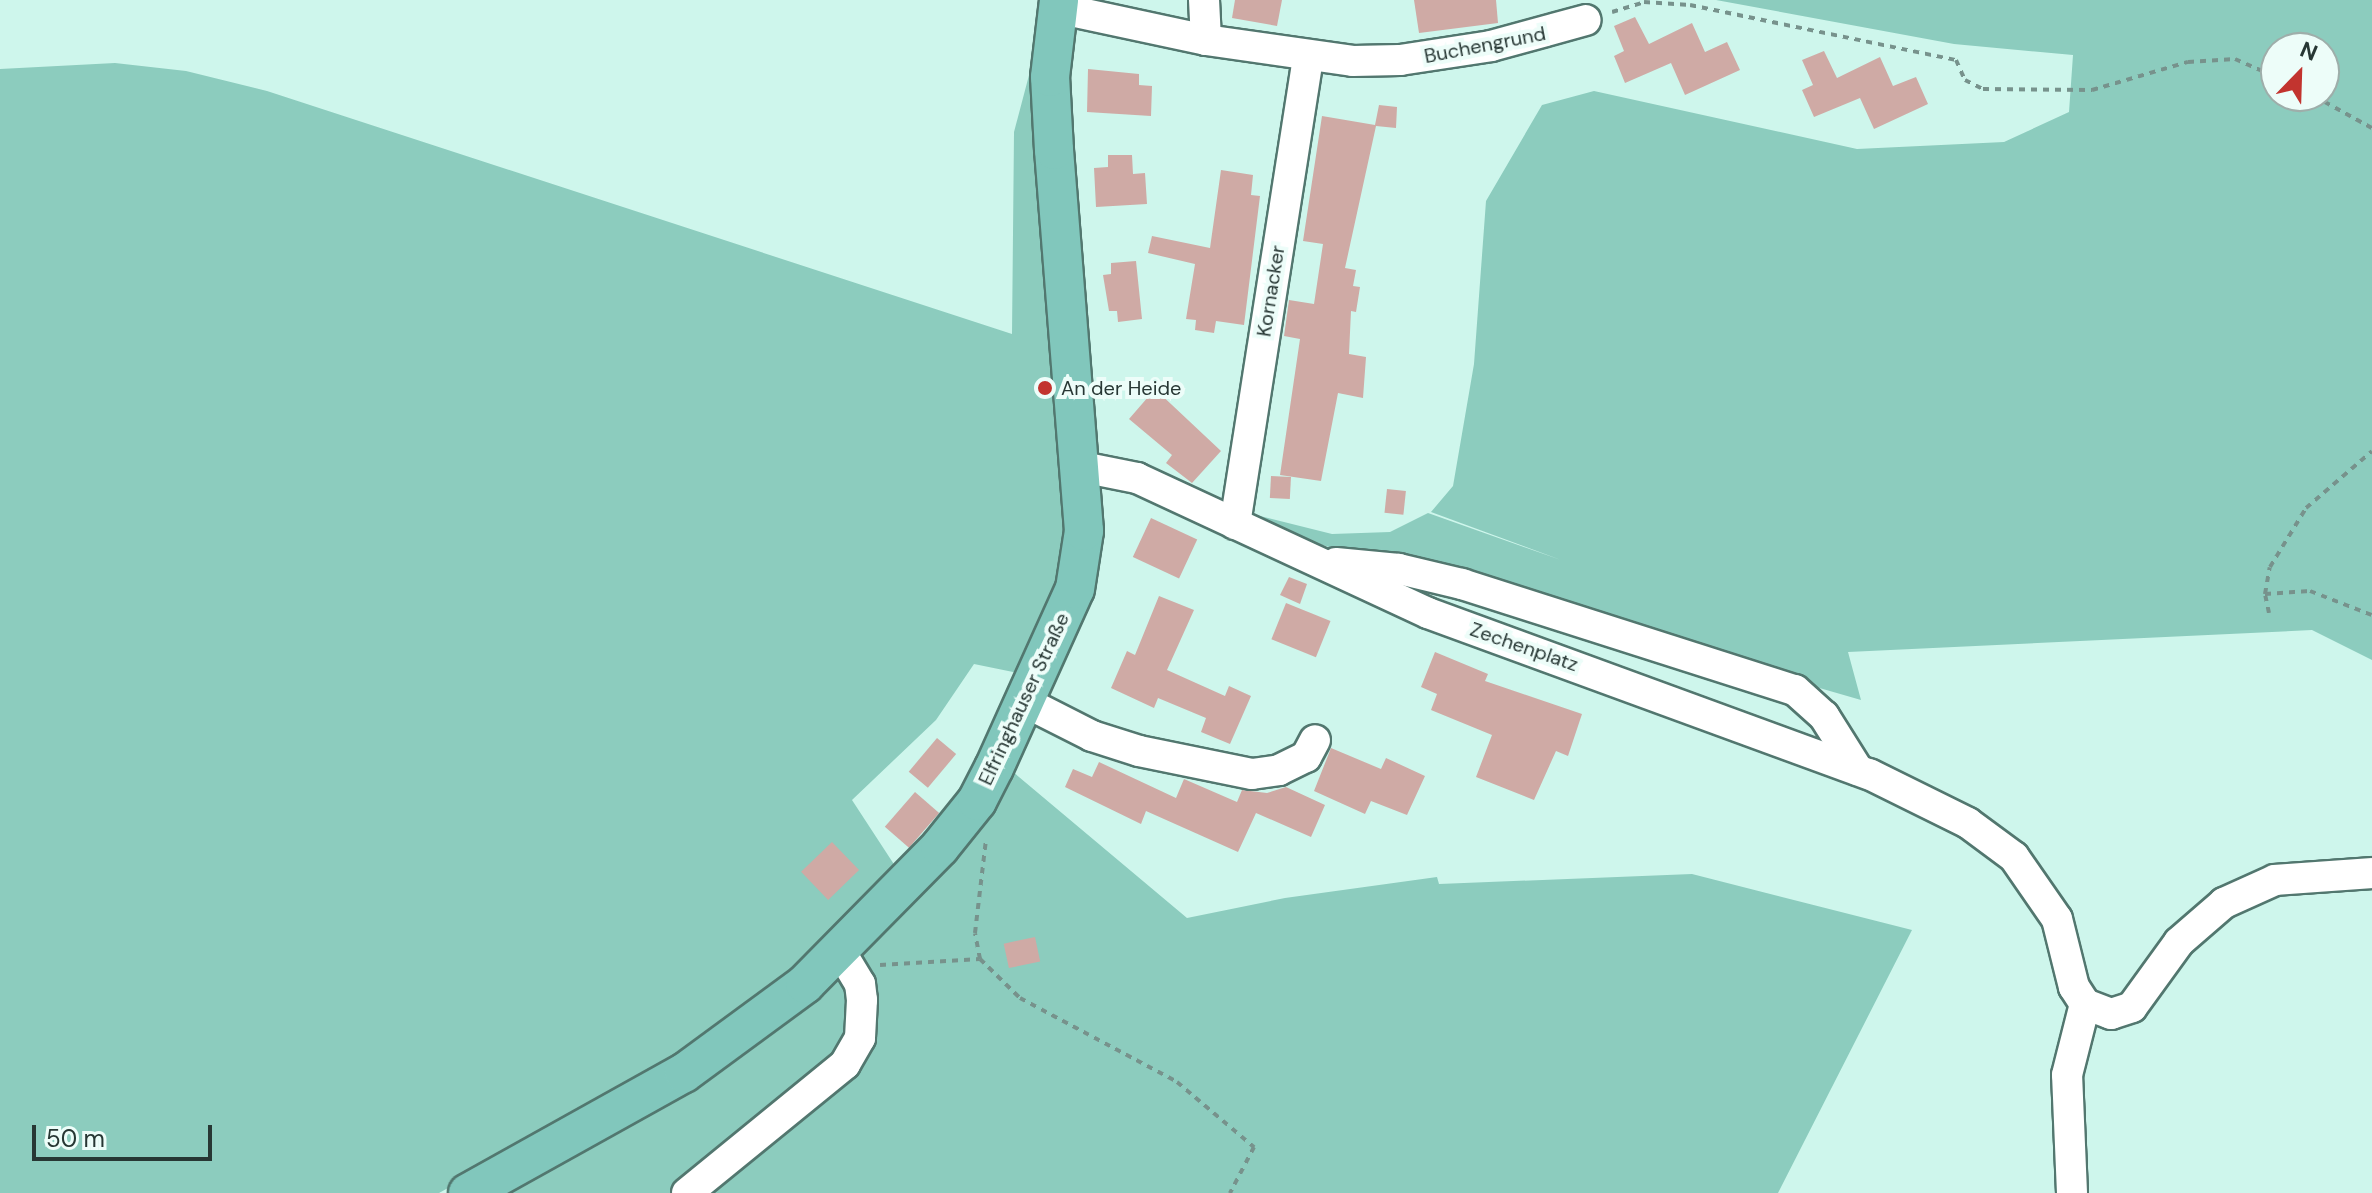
<!DOCTYPE html>
<meta charset="utf-8">
<style>
body{margin:0}
#map{position:relative;width:2372px;height:1193px;overflow:hidden;background:#cef6ec;font-family:"DM Sans",sans-serif}
div>[style]{position:absolute}
.green>*{inset:0;background:#8cccbe}
.building>*{inset:0;background:#cfaaa5;transform-origin:0 0}
.path>*{height:4px;margin-top:-2px;transform-origin:0;background:repeating-linear-gradient(90deg,#77928c 0 6px,transparent 0 12px)}
.roads{filter:drop-shadow(2px 0 #52776f) drop-shadow(-2px 0 #52776f) drop-shadow(0 2px #52776f) drop-shadow(0 -2px #52776f)}
.minor>*{height:30px;margin:-15px;padding:0 15px;transform-origin:15px;border-radius:15px;background:#fff}
.major>*{height:38px;margin:-19px;padding:0 19px;transform-origin:19px;border-radius:19px;background:#81c7bc}
.dots>*{width:22px;height:22px;translate:-50% -50%;box-sizing:border-box;border:4px solid #edfdf9;border-radius:50%}
span{translate:-50% -50%;white-space:nowrap;text-align:center;line-height:1.15;-webkit-text-stroke:8px #edfdf9;paint-order:stroke}
.street-label{font-size:20px;color:#273734}
.poi-label{font-size:20px;color:#273734}
.left{translate:0 -50%;text-align:left}
.north{position:absolute;left:2260px;top:32px;width:80px;height:80px;box-sizing:border-box;background:#edfdf9;border:2px solid #9eaeaa;border-radius:50%;rotate:23deg;font-size:22px;font-weight:700;line-height:32px;text-align:center;color:#273734}
.north::after{content:'';display:block;margin:auto;width:28px;height:36px;background:#c2342f;clip-path:polygon(50% 0,100% 100%,50% 72%,0 100%)}
.scale{position:absolute;left:32px;top:1125px;width:180px;height:36px;box-sizing:border-box;border:4px solid #273734;border-top:0;padding-left:10px;font-size:24px;line-height:28px;white-space:nowrap;color:#273734;-webkit-text-stroke:6px #edfdf9;paint-order:stroke}
</style>
<div id="map">
<div class="green">
<i style="clip-path:polygon(evenodd,1716px 0,2372px 0,2372px 660px,2312px 630px,1848px 652px,1861px 700px,1312px 542px,1252px 514px,1332px 534px,1390px 532px,1428px 513px,1561px 560px,1431px 512px,1453px 486px,1474px 364px,1486px 201px,1542px 105px,1594px 91px,1857px 149px,2004px 142px,2069px 112px,2073px 55px,1954px 44px,1716px 0,2276px 48px,2324px 48px,2324px 96px,2276px 96px,2276px 48px)"></i>
<i style="clip-path:polygon(1038px 41px,1066px 510px,1058px 597px,1028px 675px,974px 664px,936px 720px,852px 800px,899px 872px,820px 950px,661px 1070px,439px 1193px,0 1193px,0 69px,115px 63px,186px 71px,267px 91px,1012px 334px,1014px 132px)"></i>
<i style="clip-path:polygon(1006px 766px,1187px 918px,1285px 898px,1437px 877px,1439px 884px,1692px 874px,1912px 930px,1778px 1193px,490px 1193px,693px 1079px)"></i>
</div>
<div class="building">
<i style="clip-path:polygon(1235px 0,1282px 0,1277px 26px,1232px 18px)"></i>
<i style="clip-path:polygon(1414px 0,1496px 0,1498px 23px,1419px 33px)"></i>
<i style="clip-path:polygon(1635px 17px,1649px 44px,1692px 23px,1705px 52px,1727px 42px,1740px 70px,1685px 95px,1671px 63px,1625px 83px,1614px 56px,1624px 51px,1614px 26px)"></i>
<i style="clip-path:polygon(1824px 51px,1837px 78px,1880px 57px,1893px 86px,1916px 77px,1928px 104px,1874px 129px,1860px 98px,1814px 117px,1802px 90px,1813px 85px,1802px 60px)"></i>
<i style="clip-path:polygon(1088px 69px,1139px 74px,1139px 85px,1152px 86px,1151px 116px,1087px 112px)"></i>
<i style="clip-path:polygon(1379px 105px,1397px 107px,1396px 128px,1376px 126px,1345px 268px,1356px 270px,1353px 286px,1360px 287px,1356px 312px,1351px 311px,1349px 354px,1366px 357px,1363px 398px,1338px 393px,1321px 481px,1280px 475px,1300px 339px,1284px 336px,1289px 300px,1314px 304px,1323px 244px,1303px 241px,1322px 116px,1375px 125px)"></i>
<i style="clip-path:polygon(1108px 155px,1132px 155px,1133px 174px,1145px 173px,1147px 204px,1096px 207px,1094px 168px,1108px 167px)"></i>
<i style="clip-path:polygon(1221px 170px,1253px 175px,1251px 195px,1260px 196px,1244px 325px,1216px 321px,1214px 333px,1195px 330px,1196px 320px,1186px 319px,1195px 264px,1148px 253px,1152px 236px,1210px 248px)"></i>
<i style="clip-path:polygon(1136px 261px,1142px 319px,1118px 322px,1117px 311px,1109px 311px,1103px 275px,1111px 274px,1111px 263px)"></i>
<i style="clip-path:polygon(1155px 389px,1221px 451px,1192px 483px,1166px 463px,1172px 455px,1129px 419px)"></i>
<i style="left:1271px;top:476px;width:20px;height:22px;rotate:3deg"></i>
<i style="left:1387px;top:489px;width:19px;height:24px;rotate:6deg"></i>
<i style="left:1151px;top:518px;width:51px;height:43px;rotate:25deg"></i>
<i style="clip-path:polygon(1289px 577px,1307px 584px,1300px 604px,1280px 595px)"></i>
<i style="clip-path:polygon(1159px 596px,1194px 610px,1167px 670px,1225px 696px,1229px 686px,1251px 696px,1230px 744px,1201px 732px,1206px 718px,1158px 698px,1154px 708px,1111px 688px,1127px 651px,1135px 655px)"></i>
<i style="left:1286px;top:603px;width:48px;height:39px;rotate:22deg"></i>
<i style="clip-path:polygon(1435px 652px,1488px 674px,1485px 681px,1582px 714px,1568px 756px,1556px 751px,1534px 800px,1476px 777px,1492px 735px,1431px 710px,1437px 694px,1421px 687px)"></i>
<i style="left:937px;top:738px;width:25px;height:44px;rotate:40deg"></i>
<i style="clip-path:polygon(1331px 748px,1381px 769px,1386px 758px,1425px 776px,1407px 815px,1371px 801px,1365px 814px,1314px 791px)"></i>
<i style="clip-path:polygon(1099px 762px,1176px 798px,1184px 779px,1237px 802px,1242px 790px,1267px 793px,1286px 787px,1325px 805px,1311px 837px,1256px 813px,1238px 852px,1146px 811px,1141px 824px,1065px 787px,1073px 769px,1092px 777px)"></i>
<i style="left:915px;top:792px;width:32px;height:46px;rotate:41deg"></i>
<i style="left:832px;top:842px;width:39px;height:43px;rotate:46deg"></i>
<i style="left:1035px;top:937px;width:25px;height:32px;rotate:78deg"></i>
</div>
<div class="path">
<i style="left:1612px;top:12px;width:34px;rotate:-17deg"></i>
<i style="left:1644px;top:2px;width:46px;rotate:3.7deg"></i>
<i style="left:1690px;top:5px;width:272px;rotate:11.7deg"></i>
<i style="left:1956px;top:60px;width:22px;rotate:66deg"></i>
<i style="left:1965px;top:80px;width:20px;rotate:27deg"></i>
<i style="left:1983px;top:89px;width:109px;rotate:0.5deg"></i>
<i style="left:2092px;top:90px;width:100px;rotate:-16.3deg"></i>
<i style="left:2188px;top:62px;width:47px;rotate:-3.7deg"></i>
<i style="left:2235px;top:59px;width:45px;rotate:23.7deg"></i>
<i style="left:2314px;top:96px;width:66px;rotate:28.9deg"></i>
<i style="left:2265px;top:594px;width:45px;rotate:-3.8deg"></i>
<i style="left:2310px;top:591px;width:66px;rotate:21.2deg"></i>
<i style="left:2269px;top:613px;width:19px;rotate:-102deg"></i>
<i style="left:2265px;top:594px;width:27px;rotate:-80deg"></i>
<i style="left:2270px;top:567px;width:69px;rotate:-58.6deg"></i>
<i style="left:2306px;top:508px;width:87px;rotate:-40.8deg"></i>
<i style="left:980px;top:959px;width:26px;rotate:-101deg"></i>
<i style="left:975px;top:933px;width:95px;rotate:-83.3deg"></i>
<i style="left:880px;top:965px;width:100px;rotate:-3.4deg"></i>
<i style="left:980px;top:959px;width:56px;rotate:44.3deg"></i>
<i style="left:1020px;top:998px;width:178px;rotate:28.1deg"></i>
<i style="left:1177px;top:1082px;width:101px;rotate:40.2deg"></i>
<i style="left:1254px;top:1147px;width:52px;rotate:117.6deg"></i>
</div>
<div class="roads">
<div class="minor">
<i style="left:1204px;top:0;width:40px;rotate:87.1deg"></i>
<i style="left:1057px;top:8px;width:152px;rotate:12.1deg"></i>
<i style="left:1206px;top:40px;width:148px;rotate:8.1deg"></i>
<i style="left:1353px;top:61px;width:47px;rotate:-1.2deg"></i>
<i style="left:1400px;top:60px;width:92px;rotate:-8.7deg"></i>
<i style="left:1491px;top:46px;width:98px;rotate:-15.3deg"></i>
<i style="left:1082px;top:467px;width:56px;rotate:11.3deg"></i>
<i style="left:1137px;top:478px;width:321px;rotate:24.9deg"></i>
<i style="left:1428px;top:613px;width:469px;rotate:20.1deg"></i>
<i style="left:1869px;top:774px;width:110px;rotate:26.3deg"></i>
<i style="left:1968px;top:823px;width:57px;rotate:36.5deg"></i>
<i style="left:2014px;top:857px;width:75px;rotate:55.3deg"></i>
<i style="left:2057px;top:919px;width:70px;rotate:76deg"></i>
<i style="left:2074px;top:987px;width:20px;rotate:57deg"></i>
<i style="left:2085px;top:1004px;width:28px;rotate:21deg"></i>
<i style="left:2111px;top:1014px;width:22px;rotate:-18deg"></i>
<i style="left:2132px;top:1007px;width:80px;rotate:-54.1deg"></i>
<i style="left:2179px;top:942px;width:60px;rotate:-40.9deg"></i>
<i style="left:2224px;top:903px;width:56px;rotate:-24.3deg"></i>
<i style="left:2275px;top:880px;width:97px;rotate:-4.1deg"></i>
<i style="left:1235px;top:524px;width:471px;rotate:-81.1deg"></i>
<i style="left:1336px;top:563px;width:63px;rotate:5.4deg"></i>
<i style="left:1399px;top:569px;width:65px;rotate:13.4deg"></i>
<i style="left:1462px;top:584px;width:349px;rotate:17.7deg"></i>
<i style="left:1795px;top:690px;width:39px;rotate:42deg"></i>
<i style="left:1824px;top:716px;width:64px;rotate:57.8deg"></i>
<i style="left:1025px;top:702px;width:75px;rotate:26.9deg"></i>
<i style="left:1092px;top:736px;width:49px;rotate:17.7deg"></i>
<i style="left:1139px;top:751px;width:115px;rotate:11.5deg"></i>
<i style="left:1252px;top:774px;width:27px;rotate:-8deg"></i>
<i style="left:1279px;top:770px;width:30px;rotate:-26deg"></i>
<i style="left:1306px;top:757px;width:19px;rotate:-62deg"></i>
<i style="left:687px;top:1193px;width:204px;rotate:-39.2deg"></i>
<i style="left:845px;top:1064px;width:30px;rotate:-60deg"></i>
<i style="left:860px;top:1038px;width:38px;rotate:-87deg"></i>
<i style="left:862px;top:1000px;width:16px;rotate:-97deg"></i>
<i style="left:860px;top:984px;width:41px;rotate:-121deg"></i>
<i style="left:2072px;top:1193px;width:118px;rotate:-92.4deg"></i>
<i style="left:2067px;top:1075px;width:73px;rotate:-75.8deg"></i>
</div>
<div class="major">
<i style="left:468px;top:1193px;width:247px;rotate:-29.1deg"></i>
<i style="left:684px;top:1073px;width:150px;rotate:-36.3deg"></i>
<i style="left:805px;top:984px;width:192px;rotate:-45.4deg"></i>
<i style="left:940px;top:847px;width:59px;rotate:-51.2deg"></i>
<i style="left:977px;top:801px;width:37px;rotate:-63deg"></i>
<i style="left:994px;top:768px;width:196px;rotate:-65.7deg"></i>
<i style="left:1075px;top:589px;width:59px;rotate:-81.2deg"></i>
<i style="left:1084px;top:531px;width:382px;rotate:-94.5deg"></i>
<i style="left:1054px;top:150px;width:73px;rotate:-93.1deg"></i>
<i style="left:1050px;top:77px;width:78px;rotate:-83.3deg"></i>
</div>
</div>
<div class="dots">
<i style="left:1045px;top:388px;background:#c2342f"></i>
</div>
<div class="street-label">
<span style="left:1485px;top:45px;rotate:-11deg">Buchengrund</span>
<span style="left:1271px;top:291px;rotate:-81deg">Kornacker</span>
<span style="left:1524px;top:647px;rotate:19deg">Zechenplatz</span>
<span style="left:1024px;top:699px;rotate:-65deg">Elfringhauser Straße</span>
</div>
<div class="poi-label">
<span class="left" style="left:1061px;top:388px">An der Heide</span>
</div>
<div class="north">N</div>
<div class="scale">50 m</div>
</div>
